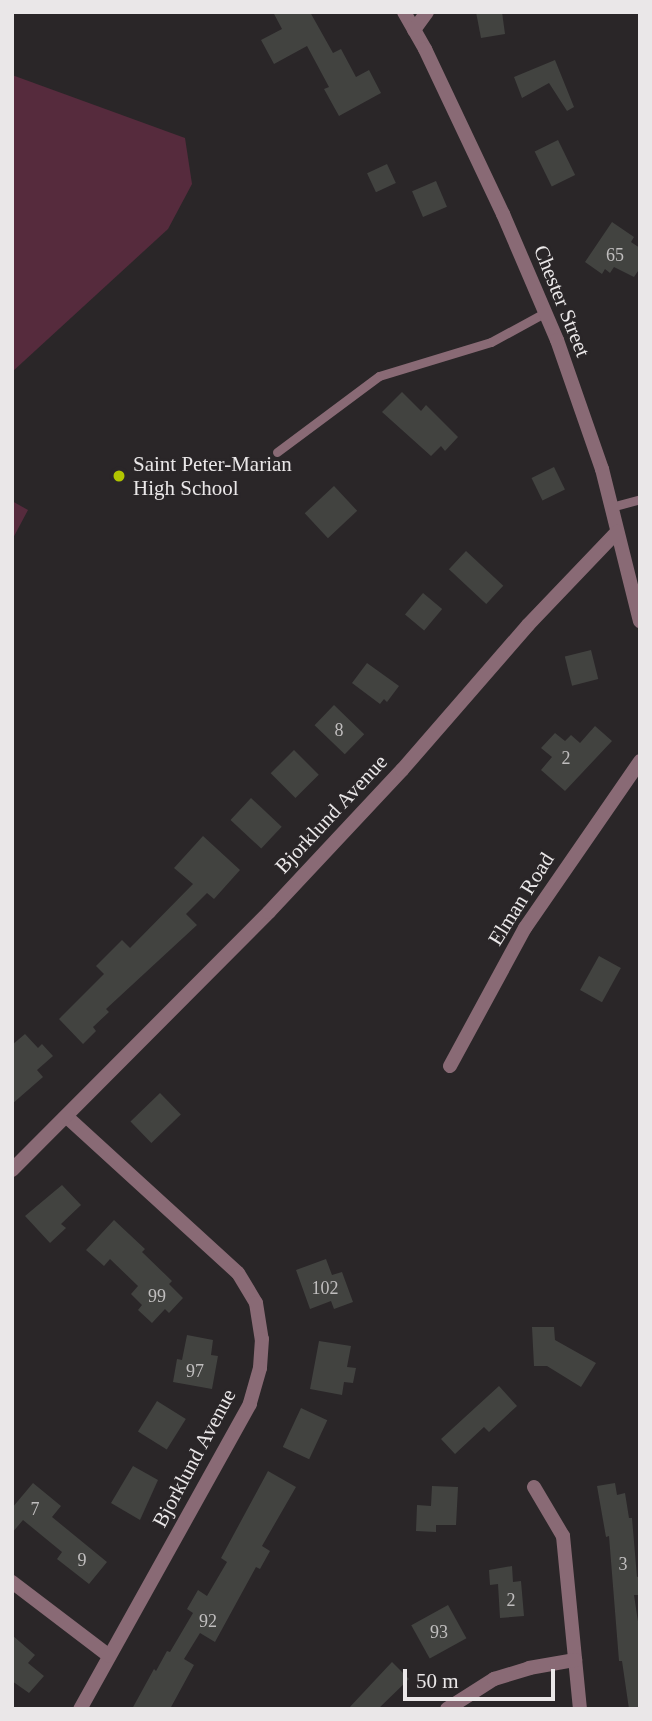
<!DOCTYPE html>
<style>
body{margin:0}
#map{position:relative;width:652px;height:1721px;overflow:hidden;background:#2a2628;font-family:Georgia,serif}
div>[style]{position:absolute}
.green>*{inset:0;background:#562b3d}
.building>*{inset:0;background:#424340;transform-origin:0 0}
.lane>*{height:9px;margin:-4.5px;padding:0 4.5px;transform-origin:4.5px;border-radius:4.5px;background:#896a75}
.street>*{height:14px;margin:-7px;padding:0 7px;transform-origin:7px;border-radius:7px;background:#896a75}
.dots>*{width:19px;height:19px;translate:-50% -50%;box-sizing:border-box;border:4px solid #2a2628;border-radius:50%}
span{translate:-50% -50%;white-space:nowrap;text-align:center;line-height:1.15;-webkit-text-stroke:5px #2a2628;paint-order:stroke}
.number-label{font-size:18px;color:#c0bebe}
.number-label span{-webkit-text-stroke-width:0}
.street-label{font-size:21px;color:#eae7e8}
.poi-label{font-size:21px;color:#eae7e8}
.left{translate:0 -50%;text-align:left}
.frame{position:absolute;inset:0;border:14px solid #eae7e8;pointer-events:none}
.scale{position:absolute;left:403px;top:1669px;width:152px;height:32px;box-sizing:border-box;border:4px solid #eae7e8;border-top:0;padding-left:9px;font-size:21px;line-height:24px;white-space:nowrap;color:#eae7e8;-webkit-text-stroke:5px #2a2628;paint-order:stroke}
</style>
<div id="map">
<div class="green">
<i style="clip-path:polygon(12px 75px,185px 138px,192px 184px,168px 229px,12px 372px)"></i>
<i style="clip-path:polygon(12px 501px,28px 510px,12px 540px)"></i>
</div>
<div class="building">
<i style="clip-path:polygon(273px 12px,310px 12px,333px 53px,341px 49px,356px 77px,369px 70px,381px 93px,339px 116px,324px 89px,329px 87px,307px 46px,274px 64px,261px 40px,282px 29px)"></i>
<i style="clip-path:polygon(476px 12px,502px 12px,505px 34px,481px 38px)"></i>
<i style="clip-path:polygon(555px 60px,574px 107px,567px 111px,549px 83px,522px 98px,514px 77px)"></i>
<i style="left:558px;top:140px;width:39px;height:26px;rotate:64deg"></i>
<i style="left:387px;top:164px;width:21px;height:22px;rotate:65deg"></i>
<i style="left:436px;top:181px;width:28px;height:26px;rotate:67deg"></i>
<i style="clip-path:polygon(612px 222px,634px 237px,631px 242px,640px 248px,640px 268px,634px 277px,614px 267px,610px 273px,605px 269px,602px 274px,585px 262px)"></i>
<i style="clip-path:polygon(402px 392px,421px 411px,426px 405px,458px 437px,445px 451px,441px 446px,431px 456px,382px 412px)"></i>
<i style="left:554px;top:467px;width:25px;height:25px;rotate:64deg"></i>
<i style="left:334px;top:486px;width:34px;height:40px;rotate:47deg"></i>
<i style="left:466px;top:551px;width:51px;height:25px;rotate:43deg"></i>
<i style="left:423px;top:593px;width:25px;height:28px;rotate:40deg"></i>
<i style="left:591px;top:650px;width:30px;height:27px;rotate:76deg"></i>
<i style="clip-path:polygon(367px 663px,399px 686px,387px 702px,384px 699px,380px 704px,352px 683px)"></i>
<i style="left:334px;top:705px;width:42px;height:28px;rotate:44deg"></i>
<i style="clip-path:polygon(595px 726px,612px 741px,565px 791px,541px 770px,552px 757px,541px 748px,555px 733px,565px 741px,571px 735px,580px 743px)"></i>
<i style="left:294px;top:750px;width:35px;height:33px;rotate:45deg"></i>
<i style="left:251px;top:798px;width:42px;height:30px;rotate:43deg"></i>
<i style="clip-path:polygon(203px 836px,240px 870px,214px 899px,207px 893px,186px 914px,197px 925px,106px 1009px,109px 1012px,93px 1027px,96px 1031px,83px 1044px,59px 1019px,104px 974px,96px 966px,122px 940px,130px 948px,193px 884px,174px 868px)"></i>
<i style="left:599px;top:956px;width:25px;height:39px;rotate:29deg"></i>
<i style="clip-path:polygon(25px 1034px,38px 1048px,42px 1044px,53px 1056px,37px 1070px,43px 1077px,12px 1104px,12px 1045px)"></i>
<i style="left:160px;top:1093px;width:30px;height:41px;rotate:46deg"></i>
<i style="clip-path:polygon(62px 1185px,81px 1205px,61px 1224px,66px 1228px,50px 1243px,25px 1216px)"></i>
<i style="clip-path:polygon(114px 1220px,145px 1249px,142px 1252px,172px 1281px,169px 1284px,183px 1298px,169px 1313px,165px 1309px,152px 1323px,138px 1310px,142px 1305px,131px 1294px,138px 1286px,110px 1259px,104px 1266px,86px 1250px)"></i>
<i style="clip-path:polygon(326px 1259px,332px 1275px,342px 1272px,353px 1302px,334px 1309px,331px 1301px,310px 1309px,296px 1270px)"></i>
<i style="clip-path:polygon(532px 1327px,554px 1327px,555px 1340px,596px 1363px,581px 1387px,547px 1366px,534px 1366px)"></i>
<i style="clip-path:polygon(187px 1335px,213px 1340px,211px 1355px,218px 1356px,212px 1389px,173px 1382px,177px 1359px,182px 1360px)"></i>
<i style="clip-path:polygon(319px 1341px,351px 1346px,347px 1367px,356px 1368px,353px 1383px,344px 1382px,342px 1395px,310px 1389px)"></i>
<i style="clip-path:polygon(499px 1386px,517px 1406px,489px 1432px,484px 1427px,455px 1454px,441px 1439px)"></i>
<i style="left:157px;top:1401px;width:34px;height:36px;rotate:32deg"></i>
<i style="left:301px;top:1408px;width:29px;height:43px;rotate:25deg"></i>
<i style="clip-path:polygon(133px 1466px,158px 1480px,140px 1520px,111px 1503px)"></i>
<i style="clip-path:polygon(268px 1471px,296px 1487px,262px 1546px,270px 1551px,260px 1569px,256px 1567px,215px 1642px,200px 1633px,184px 1659px,194px 1665px,170px 1709px,132px 1709px,154px 1669px,156px 1671px,167px 1651px,170px 1652px,193px 1613px,187px 1609px,198px 1590px,207px 1596px,227px 1562px,221px 1558px)"></i>
<i style="clip-path:polygon(33px 1483px,61px 1506px,52px 1517px,107px 1562px,89px 1584px,57px 1559px,62px 1552px,23px 1520px,12px 1533px,12px 1508px)"></i>
<i style="clip-path:polygon(615px 1483px,617px 1495px,625px 1493px,629px 1518px,632px 1518px,637px 1577px,640px 1576px,640px 1595px,634px 1595px,640px 1635px,640px 1709px,629px 1709px,622px 1661px,619px 1661px,609px 1536px,606px 1537px,597px 1486px)"></i>
<i style="clip-path:polygon(432px 1486px,458px 1487px,456px 1525px,436px 1525px,436px 1532px,416px 1531px,417px 1505px,431px 1506px)"></i>
<i style="clip-path:polygon(512px 1566px,513px 1582px,521px 1581px,524px 1616px,500px 1618px,498px 1584px,490px 1585px,489px 1570px)"></i>
<i style="left:448px;top:1605px;width:38px;height:42px;rotate:61deg"></i>
<i style="clip-path:polygon(12px 1635px,35px 1655px,28px 1663px,44px 1676px,29px 1693px,12px 1681px)"></i>
<i style="clip-path:polygon(392px 1662px,409px 1679px,378px 1709px,348px 1709px)"></i>
</div>
<div class="lane">
<i style="left:277px;top:452px;width:127px;rotate:-36.7deg"></i>
<i style="left:379px;top:376px;width:117px;rotate:-16.9deg"></i>
<i style="left:491px;top:342px;width:63px;rotate:-28.6deg"></i>
<i style="left:611px;top:507px;width:30px;rotate:-15deg"></i>
</div>
<div class="street">
<i style="left:404px;top:12px;width:43px;rotate:60.4deg"></i>
<i style="left:425px;top:49px;width:183px;rotate:64.7deg"></i>
<i style="left:503px;top:214px;width:137px;rotate:66.8deg"></i>
<i style="left:557px;top:340px;width:137px;rotate:70.8deg"></i>
<i style="left:602px;top:469px;width:157px;rotate:76deg"></i>
<i style="left:414px;top:30px;width:22px;rotate:-54deg"></i>
<i style="left:450px;top:1066px;width:157px;rotate:-61.5deg"></i>
<i style="left:525px;top:928px;width:203px;rotate:-55.4deg"></i>
<i style="left:67px;top:1117px;width:231px;rotate:42.4deg"></i>
<i style="left:238px;top:1273px;width:35px;rotate:59deg"></i>
<i style="left:256px;top:1303px;width:36px;rotate:81deg"></i>
<i style="left:262px;top:1339px;width:29px;rotate:94deg"></i>
<i style="left:260px;top:1368px;width:37px;rotate:106deg"></i>
<i style="left:250px;top:1404px;width:349px;rotate:119.1deg"></i>
<i style="left:12px;top:1170px;width:364px;rotate:-45.1deg"></i>
<i style="left:269px;top:912px;width:195px;rotate:-46.9deg"></i>
<i style="left:402px;top:770px;width:192px;rotate:-49deg"></i>
<i style="left:528px;top:625px;width:129px;rotate:-46.3deg"></i>
<i style="left:534px;top:1487px;width:57px;rotate:59.4deg"></i>
<i style="left:563px;top:1536px;width:174px;rotate:84.4deg"></i>
<i style="left:12px;top:1582px;width:122px;rotate:37.3deg"></i>
<i style="left:447px;top:1709px;width:56px;rotate:-32.6deg"></i>
<i style="left:494px;top:1679px;width:37px;rotate:-17deg"></i>
<i style="left:529px;top:1668px;width:47px;rotate:-9.9deg"></i>
</div>
<div class="dots">
<i style="left:119px;top:476px;background:#b1c500"></i>
</div>
<div class="number-label">
<span style="left:615px;top:255px">65</span>
<span style="left:339px;top:730px">8</span>
<span style="left:566px;top:758px">2</span>
<span style="left:325px;top:1288px">102</span>
<span style="left:157px;top:1296px">99</span>
<span style="left:195px;top:1371px">97</span>
<span style="left:35px;top:1509px">7</span>
<span style="left:82px;top:1560px">9</span>
<span style="left:623px;top:1564px">3</span>
<span style="left:511px;top:1600px">2</span>
<span style="left:208px;top:1621px">92</span>
<span style="left:439px;top:1632px">93</span>
</div>
<div class="street-label">
<span style="left:562px;top:301px;rotate:68deg">Chester Street</span>
<span style="left:331px;top:814px;rotate:-47deg">Bjorklund Avenue</span>
<span style="left:521px;top:899px;rotate:-58deg">Elman Road</span>
<span style="left:194px;top:1458px;rotate:-62deg">Bjorklund Avenue</span>
</div>
<div class="poi-label">
<span class="left" style="left:133px;top:476px">Saint Peter-Marian<br>High School</span>
</div>
<div class="frame"></div>
<div class="scale">50 m</div>
</div>
